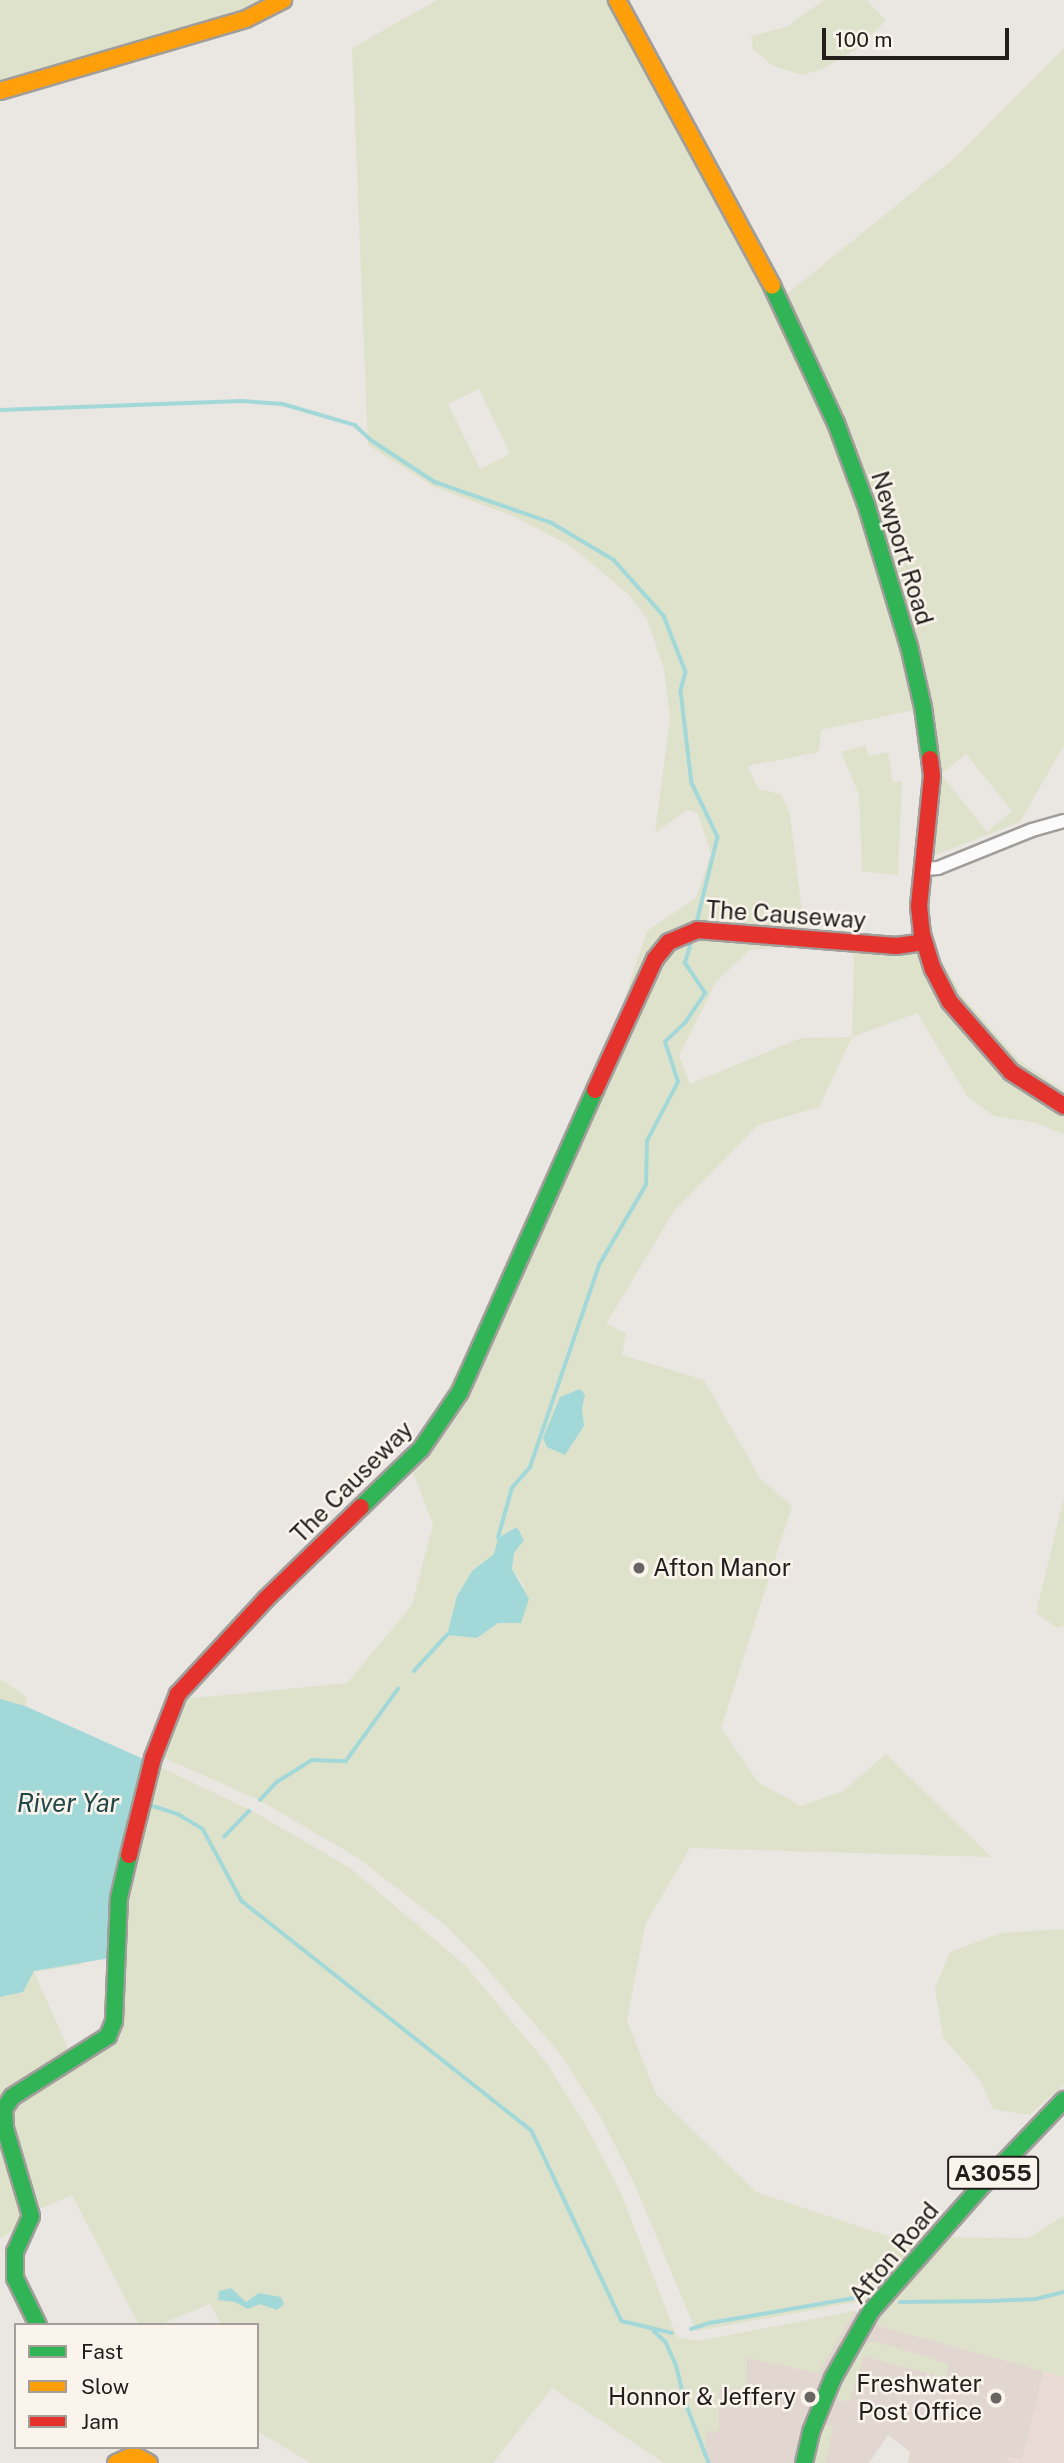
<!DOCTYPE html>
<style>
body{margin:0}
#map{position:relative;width:1064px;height:2463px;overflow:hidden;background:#eae6e2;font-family:"Public Sans",sans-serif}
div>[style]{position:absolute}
.built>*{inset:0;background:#e1d7d0}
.industrial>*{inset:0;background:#eadad5}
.green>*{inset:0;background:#dee2cb;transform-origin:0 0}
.water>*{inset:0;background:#a3d8d9}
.stream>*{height:3.5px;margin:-1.75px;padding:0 1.75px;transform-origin:1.75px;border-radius:1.75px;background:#a3d8d9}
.roads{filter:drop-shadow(2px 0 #a09d9a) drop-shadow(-2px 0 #a09d9a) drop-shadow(0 2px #a09d9a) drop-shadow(0 -2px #a09d9a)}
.street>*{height:12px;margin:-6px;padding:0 6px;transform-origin:6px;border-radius:6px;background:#fcfbfb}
.fast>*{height:16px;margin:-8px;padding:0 8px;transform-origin:8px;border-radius:8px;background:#30b455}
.slow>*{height:16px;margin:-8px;padding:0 8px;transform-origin:8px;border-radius:8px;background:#ff9f0a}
.jam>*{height:16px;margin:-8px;padding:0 8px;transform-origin:8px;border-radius:8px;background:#e5322d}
.dots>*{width:19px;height:19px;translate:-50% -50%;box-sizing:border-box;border:4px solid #fbf4ec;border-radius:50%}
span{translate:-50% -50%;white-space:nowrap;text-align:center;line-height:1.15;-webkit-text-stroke:5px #fbf4ec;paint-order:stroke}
.shield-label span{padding:2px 5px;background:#fbf4ec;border:2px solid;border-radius:5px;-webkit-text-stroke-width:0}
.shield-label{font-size:23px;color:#211e1c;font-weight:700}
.street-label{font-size:24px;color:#211e1c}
.poi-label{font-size:24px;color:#211e1c}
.left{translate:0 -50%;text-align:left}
.right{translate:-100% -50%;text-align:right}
.water-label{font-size:26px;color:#214748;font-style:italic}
.legend{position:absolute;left:14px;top:2323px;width:245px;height:126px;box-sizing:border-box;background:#fbf4ec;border:2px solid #a49e99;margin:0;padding:9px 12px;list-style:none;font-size:21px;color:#211e1c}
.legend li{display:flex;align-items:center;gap:14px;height:35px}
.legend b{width:35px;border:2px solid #a49e99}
.scale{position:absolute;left:822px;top:28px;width:187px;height:32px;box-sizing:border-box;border:4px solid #211e1c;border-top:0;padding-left:9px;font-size:21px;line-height:24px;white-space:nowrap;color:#211e1c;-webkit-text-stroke:5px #fbf4ec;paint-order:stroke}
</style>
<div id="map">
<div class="built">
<i style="clip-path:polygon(855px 2311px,873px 2324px,1044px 2371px,1022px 2460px,1009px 2457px,1007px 2463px,908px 2463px,910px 2452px,888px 2435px,869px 2463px,706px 2463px,699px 2341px)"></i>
</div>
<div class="industrial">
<i style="clip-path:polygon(1044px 2371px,1064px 2376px,1064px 2463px,1007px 2463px,1008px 2457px,1022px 2460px)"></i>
</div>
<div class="green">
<i style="clip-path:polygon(0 0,276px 0,245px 16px,0 87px)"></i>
<i style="clip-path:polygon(evenodd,437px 0,611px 0,776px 303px,835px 434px,904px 647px,918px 709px,821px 730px,819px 752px,748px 766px,758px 789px,781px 794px,790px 814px,806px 945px,750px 950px,716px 982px,679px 1056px,690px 1084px,801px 1038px,852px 1037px,854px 948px,936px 951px,962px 996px,1019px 1060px,1064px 1091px,1064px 1134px,1036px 1123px,994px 1116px,968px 1097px,917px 1013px,852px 1037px,819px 1107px,758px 1125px,674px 1211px,606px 1324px,626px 1333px,622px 1355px,704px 1380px,760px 1478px,792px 1506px,721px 1728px,758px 1782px,801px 1806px,843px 1791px,886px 1754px,991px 1857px,690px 1848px,645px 1925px,627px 2020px,656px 2094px,756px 2192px,915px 2245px,863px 2301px,696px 2331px,634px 2183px,601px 2118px,561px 2055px,476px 1956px,446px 1926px,358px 1858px,259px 1800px,162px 1757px,184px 1699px,347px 1683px,412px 1605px,433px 1525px,406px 1453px,429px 1424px,497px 1296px,549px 1170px,616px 1025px,647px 931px,696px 898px,711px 854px,698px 813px,687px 810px,655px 833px,670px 719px,664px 669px,647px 619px,628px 594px,572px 547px,513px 516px,434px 487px,368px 445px,352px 48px,437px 0,479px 389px,510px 454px,480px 469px,448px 404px,479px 389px,437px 0,514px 1553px,512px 1569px,524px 1586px,498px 1623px,477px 1638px,447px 1635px,457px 1596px,472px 1571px,494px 1554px,514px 1553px)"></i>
<i style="clip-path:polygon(824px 0,867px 0,886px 21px,857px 49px,823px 69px,802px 75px,773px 66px,753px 49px,751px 36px,786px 27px)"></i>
<i style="clip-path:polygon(evenodd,1064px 48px,1064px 745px,1020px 822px,933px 856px,936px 808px,918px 656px,853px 441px,787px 294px,956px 157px,1064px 48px,966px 754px,1012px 811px,987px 832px,941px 774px,966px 754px)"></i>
<i style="clip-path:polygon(866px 745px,868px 756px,888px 752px,893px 782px,902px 781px,898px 875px,862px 871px,859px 795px,841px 752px)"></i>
<i style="clip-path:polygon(1064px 1497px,1064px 1626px,1057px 1628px,1036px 1613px)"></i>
<i style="clip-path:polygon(0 1679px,27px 1697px,25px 1706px,0 1715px)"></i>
<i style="clip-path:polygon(156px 1765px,254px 1812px,350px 1868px,466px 1966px,548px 2065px,586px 2126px,620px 2191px,677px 2337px,699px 2341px,855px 2311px,818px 2373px,747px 2358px,746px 2390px,719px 2389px,719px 2431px,706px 2431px,706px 2463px,664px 2463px,552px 2388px,493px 2463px,311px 2463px,257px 2431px,257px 2325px,222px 2325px,210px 2304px,159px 2325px,139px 2325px,72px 2195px,37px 2210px,16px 2147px,10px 2110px,16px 2100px,111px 2040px,119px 1929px)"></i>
<i style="clip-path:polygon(0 1890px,84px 1964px,34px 1972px,71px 2055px,0 2106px)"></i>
<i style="clip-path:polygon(1064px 1929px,1064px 2085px,1029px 2115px,993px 2109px,980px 2080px,943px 2037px,935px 1988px,950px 1952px,1001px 1933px)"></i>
<i style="clip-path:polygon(0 2126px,27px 2209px,23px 2226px,0 2238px)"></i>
<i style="clip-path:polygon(1064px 2216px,1064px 2377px,873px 2324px,944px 2237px,1028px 2238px)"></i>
<i style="clip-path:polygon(874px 2341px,948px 2364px,946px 2378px,864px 2356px,849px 2402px,834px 2398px,851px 2359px,864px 2345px)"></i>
<i style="left:822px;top:2424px;width:12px;height:40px;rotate:14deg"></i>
</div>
<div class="water">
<i style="clip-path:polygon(580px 1389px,585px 1395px,582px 1408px,584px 1426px,565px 1455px,547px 1447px,543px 1438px,560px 1397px)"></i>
<i style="clip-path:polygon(517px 1527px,524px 1540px,514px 1553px,512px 1569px,529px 1599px,521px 1623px,498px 1623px,477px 1638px,447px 1635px,457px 1596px,472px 1571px,494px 1554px,498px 1538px)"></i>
<i style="clip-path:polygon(0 1699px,25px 1706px,148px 1761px,110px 1958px,34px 1971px,23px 1992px,0 1997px)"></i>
<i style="clip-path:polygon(231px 2288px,246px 2302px,259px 2293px,281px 2297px,284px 2304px,277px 2310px,260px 2304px,248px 2309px,235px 2302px,218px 2300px,219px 2291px)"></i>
</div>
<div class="stream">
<i style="left:0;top:410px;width:242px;rotate:-2.1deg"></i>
<i style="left:242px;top:401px;width:41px;rotate:4.2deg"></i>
<i style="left:283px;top:404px;width:75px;rotate:16.3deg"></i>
<i style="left:355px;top:425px;width:22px;rotate:43deg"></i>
<i style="left:371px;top:440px;width:77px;rotate:33.3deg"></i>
<i style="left:435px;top:482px;width:124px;rotate:19.3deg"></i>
<i style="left:552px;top:523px;width:72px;rotate:30.8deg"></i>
<i style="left:614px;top:560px;width:75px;rotate:48.2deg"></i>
<i style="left:664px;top:616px;width:60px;rotate:68.6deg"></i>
<i style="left:686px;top:672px;width:20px;rotate:105deg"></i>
<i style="left:681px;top:691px;width:93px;rotate:83.2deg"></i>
<i style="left:692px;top:783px;width:60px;rotate:64.3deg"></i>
<i style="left:718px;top:837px;width:89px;rotate:103.7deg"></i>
<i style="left:498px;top:1538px;width:52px;rotate:-74.4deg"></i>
<i style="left:512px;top:1488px;width:28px;rotate:-49deg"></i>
<i style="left:530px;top:1467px;width:213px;rotate:-71.1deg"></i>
<i style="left:599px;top:1265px;width:93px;rotate:-59.6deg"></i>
<i style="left:646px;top:1185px;width:44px;rotate:-88.7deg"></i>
<i style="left:647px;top:1141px;width:67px;rotate:-62.3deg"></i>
<i style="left:678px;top:1082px;width:42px;rotate:-108deg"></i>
<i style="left:665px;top:1042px;width:28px;rotate:-44deg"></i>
<i style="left:685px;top:1023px;width:36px;rotate:-56deg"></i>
<i style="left:705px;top:993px;width:36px;rotate:-124deg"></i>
<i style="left:685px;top:963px;width:25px;rotate:-74deg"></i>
<i style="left:414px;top:1671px;width:49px;rotate:-47.5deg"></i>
<i style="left:260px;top:1800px;width:25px;rotate:-47deg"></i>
<i style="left:277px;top:1782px;width:41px;rotate:-32.2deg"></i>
<i style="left:312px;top:1760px;width:34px;rotate:2deg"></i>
<i style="left:346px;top:1761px;width:89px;rotate:-54.2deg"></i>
<i style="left:147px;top:1804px;width:33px;rotate:18deg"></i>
<i style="left:178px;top:1814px;width:29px;rotate:31deg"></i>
<i style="left:203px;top:1829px;width:82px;rotate:61.6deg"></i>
<i style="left:242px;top:1901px;width:370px;rotate:38.4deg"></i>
<i style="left:532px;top:2131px;width:210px;rotate:64.7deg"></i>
<i style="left:622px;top:2321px;width:51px;rotate:13.5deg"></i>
<i style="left:224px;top:1837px;width:36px;rotate:-46deg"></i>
<i style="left:900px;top:2302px;width:91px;rotate:-0.6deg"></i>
<i style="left:991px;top:2301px;width:45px;rotate:-2.5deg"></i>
<i style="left:1036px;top:2299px;width:29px;rotate:-14deg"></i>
<i style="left:691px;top:2329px;width:20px;rotate:-18deg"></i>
<i style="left:710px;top:2323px;width:146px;rotate:-9.8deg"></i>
<i style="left:654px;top:2331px;width:16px;rotate:43deg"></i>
<i style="left:666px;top:2342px;width:24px;rotate:66deg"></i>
<i style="left:676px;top:2364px;width:38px;rotate:76deg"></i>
<i style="left:685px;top:2401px;width:66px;rotate:68.8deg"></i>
</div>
<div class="roads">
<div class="street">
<i style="left:923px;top:869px;width:15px;rotate:-4deg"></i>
<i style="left:938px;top:868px;width:101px;rotate:-22deg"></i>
<i style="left:1032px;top:830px;width:33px;rotate:-16deg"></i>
</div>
<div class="fast">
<i style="left:772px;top:286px;width:151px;rotate:65deg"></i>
<i style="left:836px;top:423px;width:86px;rotate:69.7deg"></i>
<i style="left:866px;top:504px;width:148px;rotate:73.2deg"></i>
<i style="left:909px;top:646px;width:63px;rotate:77.1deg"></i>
<i style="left:923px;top:707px;width:52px;rotate:82.3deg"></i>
<i style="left:361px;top:1507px;width:83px;rotate:-44deg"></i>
<i style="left:421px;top:1449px;width:69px;rotate:-55.6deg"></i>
<i style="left:460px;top:1392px;width:331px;rotate:-65.9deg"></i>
<i style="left:38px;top:2325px;width:52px;rotate:-116.1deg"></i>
<i style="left:15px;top:2278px;width:26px;rotate:-90deg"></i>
<i style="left:15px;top:2252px;width:39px;rotate:-66deg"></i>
<i style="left:31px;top:2216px;width:92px;rotate:-106.5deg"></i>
<i style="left:5px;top:2128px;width:19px;rotate:-93deg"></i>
<i style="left:4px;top:2109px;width:14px;rotate:-56deg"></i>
<i style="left:12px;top:2097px;width:114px;rotate:-32.4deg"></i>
<i style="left:108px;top:2036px;width:16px;rotate:-68deg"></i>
<i style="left:114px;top:2021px;width:123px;rotate:-87.7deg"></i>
<i style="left:119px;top:1898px;width:44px;rotate:-76.9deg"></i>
<i style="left:804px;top:2463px;width:32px;rotate:-77deg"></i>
<i style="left:811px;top:2432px;width:58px;rotate:-67.8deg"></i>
<i style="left:833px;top:2378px;width:77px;rotate:-60.4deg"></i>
<i style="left:871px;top:2311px;width:160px;rotate:-48.5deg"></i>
<i style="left:977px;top:2191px;width:126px;rotate:-46.3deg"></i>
</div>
<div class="slow">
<i style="left:617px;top:0;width:325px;rotate:61.5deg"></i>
<i style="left:0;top:91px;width:256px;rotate:-16.3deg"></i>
<i style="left:246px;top:19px;width:42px;rotate:-27.2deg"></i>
<i style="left:116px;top:2463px;width:20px;rotate:-24deg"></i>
<i style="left:134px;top:2455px;width:17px;rotate:28deg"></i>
</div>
<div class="jam">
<i style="left:930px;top:759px;width:17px;rotate:83deg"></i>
<i style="left:932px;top:776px;width:131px;rotate:95.7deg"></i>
<i style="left:919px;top:906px;width:28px;rotate:84deg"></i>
<i style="left:922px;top:934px;width:37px;rotate:73deg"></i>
<i style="left:933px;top:969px;width:37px;rotate:63deg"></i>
<i style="left:950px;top:1002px;width:93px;rotate:48.9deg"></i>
<i style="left:1011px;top:1072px;width:63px;rotate:32.7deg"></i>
<i style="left:595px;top:1090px;width:144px;rotate:-65.4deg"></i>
<i style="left:655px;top:959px;width:22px;rotate:-51deg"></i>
<i style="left:669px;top:942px;width:30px;rotate:-23deg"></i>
<i style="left:697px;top:930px;width:200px;rotate:4.6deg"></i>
<i style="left:896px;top:946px;width:28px;rotate:-8deg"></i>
<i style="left:129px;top:1855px;width:100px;rotate:-76.1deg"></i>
<i style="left:153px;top:1758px;width:69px;rotate:-68.7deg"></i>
<i style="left:178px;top:1694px;width:129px;rotate:-47.2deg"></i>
<i style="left:266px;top:1599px;width:132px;rotate:-44.1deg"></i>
</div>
</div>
<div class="dots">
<i style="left:639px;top:1568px;background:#676461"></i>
<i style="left:810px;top:2397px;background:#676461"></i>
<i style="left:996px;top:2398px;background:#676461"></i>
</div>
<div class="shield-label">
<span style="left:993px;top:2173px">A3055</span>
</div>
<div class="street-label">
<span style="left:902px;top:548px;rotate:73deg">Newport Road</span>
<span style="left:786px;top:915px;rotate:4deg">The Causeway</span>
<span style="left:352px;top:1482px;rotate:-45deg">The Causeway</span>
<span style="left:894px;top:2253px;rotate:-50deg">Afton Road</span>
</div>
<div class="poi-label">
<span class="left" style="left:653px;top:1568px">Afton Manor</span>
<span class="right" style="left:982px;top:2398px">Freshwater<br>Post Office</span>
<span class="right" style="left:796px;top:2397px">Honnor &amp; Jeffery</span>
</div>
<div class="water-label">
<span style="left:68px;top:1803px">River Yar</span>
</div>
<ul class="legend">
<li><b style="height:9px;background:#30b455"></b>Fast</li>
<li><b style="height:9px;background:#ff9f0a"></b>Slow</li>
<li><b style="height:9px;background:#e5322d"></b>Jam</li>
</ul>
<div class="scale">100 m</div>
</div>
